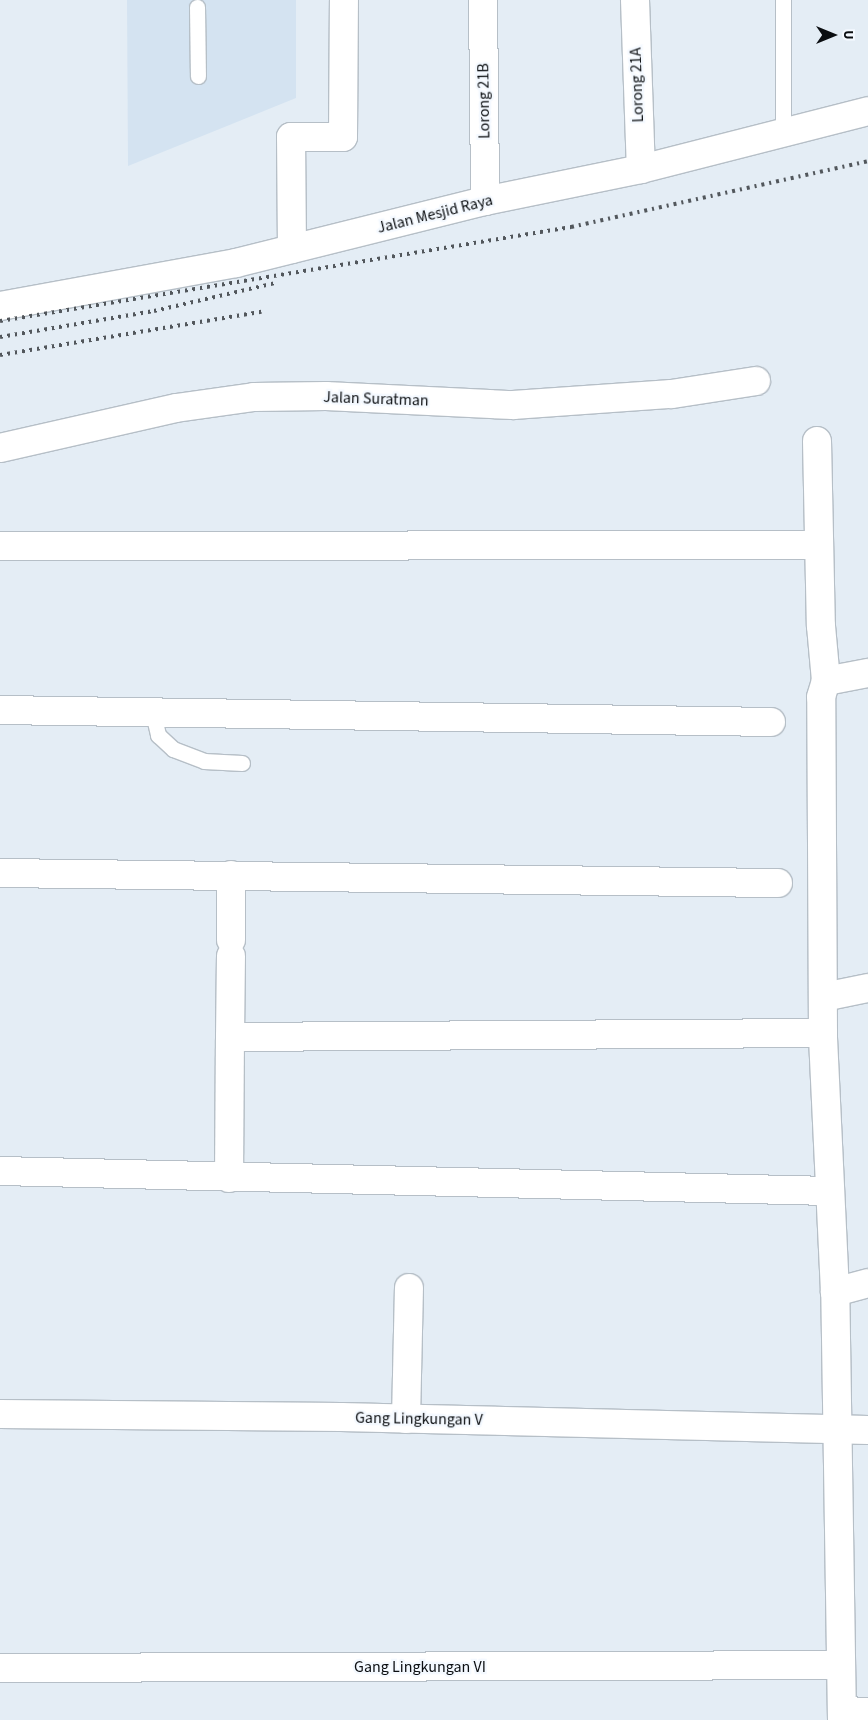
<!DOCTYPE html>
<style>
body{margin:0}
#map{position:relative;width:868px;height:1720px;overflow:hidden;background:#e4edf5;font-family:"Source Sans 3",sans-serif}
div>[style]{position:absolute}
.built>*{inset:0;background:#d4e3f1}
.roads{filter:drop-shadow(1px 0 #b6bfc7) drop-shadow(-1px 0 #b6bfc7) drop-shadow(0 1px #b6bfc7) drop-shadow(0 -1px #b6bfc7)}
.lane>*{height:15px;margin:-7.5px;padding:0 7.5px;transform-origin:7.5px;border-radius:7.5px;background:#fff}
.street>*{height:28px;margin:-14px;padding:0 14px;transform-origin:14px;border-radius:14px;background:#fff}
.rail>*{height:4px;margin-top:-2px;transform-origin:0;background:repeating-linear-gradient(90deg,#52575c 0 2.5px,transparent 0 7.5px)}
span{translate:-50% -50%;white-space:nowrap;text-align:center;line-height:1.15;-webkit-text-stroke:4.5px #f4f9ff;paint-order:stroke}
.street-label{font-size:16px;color:#0b0e11}
.north{position:absolute;left:808px;top:10px;width:50px;height:50px;-webkit-text-stroke:4px #f4f9ff;paint-order:stroke;rotate:90deg;font-size:14px;font-weight:700;line-height:20px;text-align:center;color:#0b0e11}
.north::after{content:'';display:block;margin:auto;width:18px;height:22px;background:#0b0e11;clip-path:polygon(50% 0,100% 100%,50% 72%,0 100%)}
</style>
<div id="map">
<div class="built">
<i style="clip-path:polygon(127px 0,296px 0,296px 98px,128px 166px)"></i>
</div>
<div class="roads">
<div class="lane">
<i style="left:783px;top:0;width:134px;rotate:90deg"></i>
<i style="left:197px;top:7px;width:69px;rotate:89.2deg"></i>
<i style="left:153px;top:713px;width:23px;rotate:77deg"></i>
<i style="left:158px;top:735px;width:21px;rotate:43deg"></i>
<i style="left:173px;top:749px;width:33px;rotate:21deg"></i>
<i style="left:204px;top:761px;width:38px;rotate:3deg"></i>
</div>
<div class="street">
<i style="left:483px;top:0;width:201px;rotate:89.4deg"></i>
<i style="left:635px;top:0;width:169px;rotate:88deg"></i>
<i style="left:292px;top:249px;width:112px;rotate:-90.5deg"></i>
<i style="left:291px;top:137px;width:52px"></i>
<i style="left:343px;top:137px;width:137px;rotate:-89.6deg"></i>
<i style="left:0;top:306px;width:240px;rotate:-10.3deg"></i>
<i style="left:236px;top:263px;width:257px;rotate:-14deg"></i>
<i style="left:485px;top:201px;width:159px;rotate:-11.6deg"></i>
<i style="left:641px;top:169px;width:234px;rotate:-14.3deg"></i>
<i style="left:817px;top:441px;width:185px;rotate:88.8deg"></i>
<i style="left:821px;top:626px;width:55px;rotate:84.8deg"></i>
<i style="left:0;top:448px;width:180px;rotate:-12.8deg"></i>
<i style="left:176px;top:408px;width:79px;rotate:-8deg"></i>
<i style="left:254px;top:397px;width:72px;rotate:-0.8deg"></i>
<i style="left:326px;top:396px;width:187px;rotate:2.8deg"></i>
<i style="left:513px;top:405px;width:159px;rotate:-4deg"></i>
<i style="left:672px;top:394px;width:85px;rotate:-8.8deg"></i>
<i style="left:0;top:546px;width:818px;rotate:-0.07deg"></i>
<i style="left:0;top:710px;width:771px;rotate:0.89deg"></i>
<i style="left:0;top:873px;width:778px;rotate:0.74deg"></i>
<i style="left:231px;top:940px;width:65px;rotate:-90deg"></i>
<i style="left:824px;top:997px;width:45px;rotate:-11.6deg"></i>
<i style="left:230px;top:1037px;width:81px;rotate:-89.3deg"></i>
<i style="left:0;top:1171px;width:829px;rotate:1.38deg"></i>
<i style="left:229px;top:1178px;width:141px;rotate:-89.6deg"></i>
<i style="left:230px;top:1037px;width:593px;rotate:-0.39deg"></i>
<i style="left:835px;top:1292px;width:34px;rotate:-15deg"></i>
<i style="left:0;top:1414px;width:341px;rotate:0.5deg"></i>
<i style="left:341px;top:1417px;width:527px;rotate:1.41deg"></i>
<i style="left:406px;top:1419px;width:131px;rotate:-88.7deg"></i>
<i style="left:0;top:1668px;width:841px;rotate:-0.2deg"></i>
<i style="left:842px;top:1711px;width:26px;rotate:2deg"></i>
<i style="left:842px;top:1720px;width:428px;rotate:-90.9deg"></i>
<i style="left:835px;top:1292px;width:259px;rotate:-92.7deg"></i>
<i style="left:823px;top:1033px;width:336px;rotate:-90.3deg"></i>
<i style="left:821px;top:697px;width:17px;rotate:-73deg"></i>
<i style="left:826px;top:681px;width:43px;rotate:-10.8deg"></i>
</div>
</div>
<div class="rail">
<i style="left:0;top:321px;width:579px;rotate:-9.35deg"></i>
<i style="left:571px;top:227px;width:304px;rotate:-12.5deg"></i>
<i style="left:0;top:337px;width:156px;rotate:-9.6deg"></i>
<i style="left:154px;top:311px;width:124px;rotate:-13deg"></i>
<i style="left:0;top:355px;width:265px;rotate:-9.4deg"></i>
</div>
<div class="street-label">
<span style="left:637px;top:85px;rotate:-92deg">Lorong 21A</span>
<span style="left:484px;top:101px;rotate:-91deg">Lorong 21B</span>
<span style="left:435px;top:214px;rotate:-14deg">Jalan Mesjid Raya</span>
<span style="left:376px;top:399px;rotate:2deg">Jalan Suratman</span>
<span style="left:419px;top:1419px;rotate:1deg">Gang Lingkungan V</span>
<span style="left:420px;top:1667px">Gang Lingkungan VI</span>
</div>
<div class="north">U</div>
</div>
